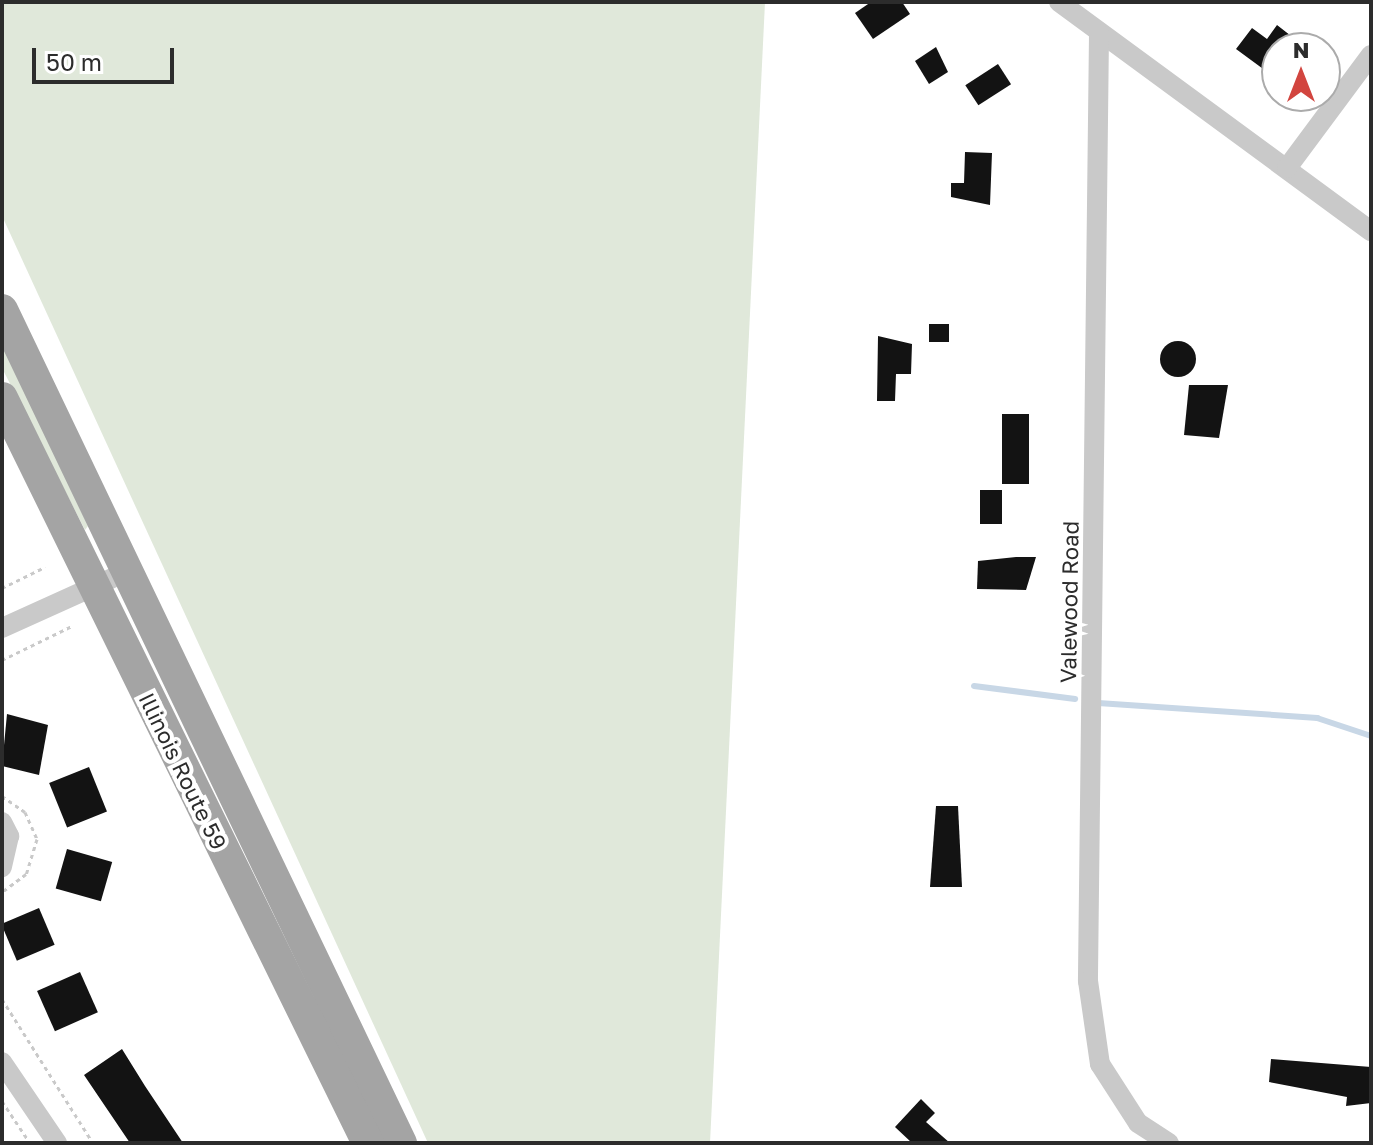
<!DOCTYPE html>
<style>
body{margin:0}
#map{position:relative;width:1373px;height:1145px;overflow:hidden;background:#fff;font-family:"Golos Text",sans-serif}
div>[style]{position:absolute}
.green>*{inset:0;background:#e0e8da}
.stream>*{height:6px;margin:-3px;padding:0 3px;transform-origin:3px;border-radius:3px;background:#c8d7e6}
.building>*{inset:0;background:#131313;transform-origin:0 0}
.round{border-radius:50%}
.path>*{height:3px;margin-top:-1.5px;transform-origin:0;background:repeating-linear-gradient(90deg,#c9c9c9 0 4px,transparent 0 8px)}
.minor>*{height:20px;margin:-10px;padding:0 10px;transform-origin:10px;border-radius:10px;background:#c9c9c9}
.primary>*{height:32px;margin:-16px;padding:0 16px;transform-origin:16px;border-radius:16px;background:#a4a4a4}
span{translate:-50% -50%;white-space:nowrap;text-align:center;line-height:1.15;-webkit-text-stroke:8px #fff;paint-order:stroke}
.street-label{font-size:22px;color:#2c2c2c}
.frame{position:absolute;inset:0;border:4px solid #2c2c2c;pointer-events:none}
.north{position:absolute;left:1261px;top:32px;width:80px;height:80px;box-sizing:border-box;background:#fff;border:2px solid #ababab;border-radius:50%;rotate:0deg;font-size:22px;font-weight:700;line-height:32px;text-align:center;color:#2c2c2c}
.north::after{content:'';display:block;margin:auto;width:28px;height:36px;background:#d2453f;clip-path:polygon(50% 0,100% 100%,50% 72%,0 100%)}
.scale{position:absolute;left:32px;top:48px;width:142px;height:36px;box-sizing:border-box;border:4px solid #2c2c2c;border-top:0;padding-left:10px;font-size:24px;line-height:28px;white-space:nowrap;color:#2c2c2c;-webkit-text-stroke:6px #fff;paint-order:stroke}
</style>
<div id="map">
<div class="green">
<i style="clip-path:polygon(2px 2px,765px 2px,710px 1143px,428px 1143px,3px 218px)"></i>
<i style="clip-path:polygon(2px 342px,88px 526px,85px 530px,2px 368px)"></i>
</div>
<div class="stream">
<i style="left:974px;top:686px;width:102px;rotate:7.3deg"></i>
<i style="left:1098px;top:703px;width:220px;rotate:3.9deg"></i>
<i style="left:1317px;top:718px;width:57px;rotate:18.4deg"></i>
</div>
<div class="building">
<i style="clip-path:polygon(871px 2px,902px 2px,910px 14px,873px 39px,855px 13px)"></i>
<i style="clip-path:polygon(1277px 25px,1295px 39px,1277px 48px,1270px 74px,1236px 49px,1252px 28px,1267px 39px)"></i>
<i style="clip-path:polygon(936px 47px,948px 72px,929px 84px,915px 61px)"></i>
<i style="left:998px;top:64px;width:24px;height:39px;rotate:57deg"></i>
<i style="clip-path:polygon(965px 152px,992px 153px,990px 205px,951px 197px,951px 183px,964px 183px)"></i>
<i style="left:929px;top:324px;width:20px;height:18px"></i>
<i style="clip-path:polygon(878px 336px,912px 344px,911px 374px,896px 374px,895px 401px,877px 401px)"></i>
<i class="round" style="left:1160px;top:341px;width:36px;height:36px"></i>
<i style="clip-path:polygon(1189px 385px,1228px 385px,1219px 438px,1184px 435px)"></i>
<i style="left:1002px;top:414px;width:27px;height:70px"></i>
<i style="left:980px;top:490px;width:22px;height:34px"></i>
<i style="clip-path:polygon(1016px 557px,1036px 557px,1026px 590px,977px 589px,978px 561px)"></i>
<i style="clip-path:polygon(7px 714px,48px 725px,39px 775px,2px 766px)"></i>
<i style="left:89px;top:767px;width:48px;height:43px;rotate:68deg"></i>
<i style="clip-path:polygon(936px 806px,958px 806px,962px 887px,930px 887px)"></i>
<i style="left:67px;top:849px;width:47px;height:41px;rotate:16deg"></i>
<i style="left:39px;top:908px;width:40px;height:41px;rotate:67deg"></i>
<i style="left:80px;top:972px;width:44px;height:47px;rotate:66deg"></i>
<i style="clip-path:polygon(122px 1049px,145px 1086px,183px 1143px,130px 1143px,84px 1075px)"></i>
<i style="clip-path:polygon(1271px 1059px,1371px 1067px,1371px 1103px,1346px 1106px,1347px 1097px,1269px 1082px)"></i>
<i style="clip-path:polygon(921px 1099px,935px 1113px,926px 1122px,950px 1143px,912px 1143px,895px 1127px)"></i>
</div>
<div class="path">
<i style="left:2px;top:588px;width:48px;rotate:-26deg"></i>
<i style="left:2px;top:660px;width:78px;rotate:-25.9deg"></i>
<i style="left:2px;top:796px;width:28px;rotate:35deg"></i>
<i style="left:25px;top:812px;width:30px;rotate:66deg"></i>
<i style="left:37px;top:839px;width:37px;rotate:107deg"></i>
<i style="left:26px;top:874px;width:30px;rotate:143deg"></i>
<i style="left:2px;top:999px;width:170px;rotate:57.7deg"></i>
<i style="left:2px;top:1101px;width:50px;rotate:56.3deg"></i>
</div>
<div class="minor">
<i style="left:1059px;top:2px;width:387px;rotate:36.3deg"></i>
<i style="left:1099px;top:34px;width:947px;rotate:90.67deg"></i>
<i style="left:1088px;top:981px;width:84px;rotate:81.8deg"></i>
<i style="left:1100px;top:1064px;width:70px;rotate:57.2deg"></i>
<i style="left:1138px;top:1123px;width:37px;rotate:33deg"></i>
<i style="left:1287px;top:168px;width:141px;rotate:-53.4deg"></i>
<i style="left:2px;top:628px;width:138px;rotate:-24.3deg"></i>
<i style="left:2px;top:822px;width:16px;rotate:63deg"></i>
<i style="left:9px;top:836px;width:32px;rotate:103deg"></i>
<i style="left:2px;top:1062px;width:98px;rotate:55.8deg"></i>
</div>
<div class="primary">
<i style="left:2px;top:310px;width:924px;rotate:64.41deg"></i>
<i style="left:2px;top:398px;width:830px;rotate:63.84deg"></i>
</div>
<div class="street-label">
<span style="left:1069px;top:602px;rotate:-89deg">Valewood Road</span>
<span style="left:183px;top:771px;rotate:64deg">Illinois Route 59</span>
</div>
<div class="frame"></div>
<div class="north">N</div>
<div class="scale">50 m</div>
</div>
